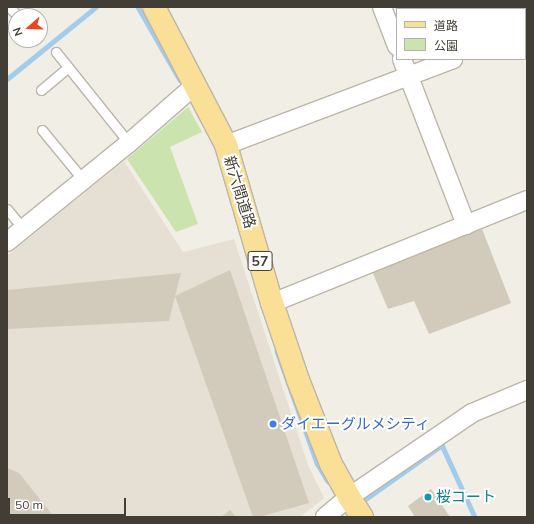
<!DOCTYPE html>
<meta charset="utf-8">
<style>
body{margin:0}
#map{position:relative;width:534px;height:524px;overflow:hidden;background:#f1eee5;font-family:Mulish,"Noto Sans JP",sans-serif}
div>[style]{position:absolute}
.residential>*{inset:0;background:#e5e0d3}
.green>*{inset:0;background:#cbe4af}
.stream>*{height:4.5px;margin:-2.25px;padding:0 2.25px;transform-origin:2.25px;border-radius:2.25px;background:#a3ccec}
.building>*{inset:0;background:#d2cabb}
.roads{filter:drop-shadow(1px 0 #bcb6a8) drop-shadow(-1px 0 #bcb6a8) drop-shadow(0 1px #bcb6a8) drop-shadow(0 -1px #bcb6a8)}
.service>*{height:9px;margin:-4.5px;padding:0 4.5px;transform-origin:4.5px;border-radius:4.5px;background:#fff}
.minor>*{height:18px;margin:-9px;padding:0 9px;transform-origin:9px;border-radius:9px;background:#fff}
.primary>*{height:22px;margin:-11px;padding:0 11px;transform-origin:11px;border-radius:11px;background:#f9e096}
.dots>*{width:11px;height:11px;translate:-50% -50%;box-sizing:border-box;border:2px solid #fff;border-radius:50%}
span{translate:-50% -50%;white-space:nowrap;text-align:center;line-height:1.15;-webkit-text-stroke:4px #fff;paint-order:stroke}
.shield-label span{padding:1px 3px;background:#fff;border:1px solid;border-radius:3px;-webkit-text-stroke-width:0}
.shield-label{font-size:14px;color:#433e35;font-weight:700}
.street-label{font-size:15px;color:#433e35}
.shop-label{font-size:15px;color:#366cbe}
.left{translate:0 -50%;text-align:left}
.culture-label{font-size:15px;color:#0d838f}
.frame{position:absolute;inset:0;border:8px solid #433e35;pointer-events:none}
.legend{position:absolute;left:396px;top:8px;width:130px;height:52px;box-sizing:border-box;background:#fff;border:1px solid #b4b2ae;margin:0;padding:5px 7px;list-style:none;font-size:12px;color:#433e35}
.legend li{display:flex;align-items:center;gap:8px;height:20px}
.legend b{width:20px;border:1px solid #b4b2ae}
.north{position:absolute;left:8px;top:8px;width:40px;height:40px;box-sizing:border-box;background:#fff;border:1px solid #b4b2ae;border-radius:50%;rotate:250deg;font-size:11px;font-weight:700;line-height:16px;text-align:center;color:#433e35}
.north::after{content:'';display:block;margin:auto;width:14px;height:18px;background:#ef441e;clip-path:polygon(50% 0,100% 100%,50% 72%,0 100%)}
.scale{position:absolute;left:8px;top:498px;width:118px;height:18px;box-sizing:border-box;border:2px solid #433e35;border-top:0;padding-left:5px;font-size:12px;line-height:14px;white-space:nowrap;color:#433e35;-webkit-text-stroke:3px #fff;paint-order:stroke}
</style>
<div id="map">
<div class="residential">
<i style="clip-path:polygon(124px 161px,183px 252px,234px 239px,308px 465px,324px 498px,300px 517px,7px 517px,7px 256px)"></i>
</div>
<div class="green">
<i style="clip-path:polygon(188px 107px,202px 132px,170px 147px,198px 224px,176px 232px,127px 159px)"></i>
</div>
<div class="stream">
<i style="left:138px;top:7px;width:84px;rotate:60.1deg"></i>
<i style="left:7px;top:79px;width:114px;rotate:-39deg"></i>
<i style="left:277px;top:351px;width:119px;rotate:70.3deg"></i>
<i style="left:317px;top:463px;width:21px;rotate:59deg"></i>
<i style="left:360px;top:503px;width:100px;rotate:-35.3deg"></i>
<i style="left:442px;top:445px;width:79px;rotate:65.4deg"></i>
</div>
<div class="building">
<i style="clip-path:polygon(482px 229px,511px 303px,429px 334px,414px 301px,388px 309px,372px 271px)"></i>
<i style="clip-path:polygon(230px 270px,309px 503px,259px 517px,253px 517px,175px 296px,169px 321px,7px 329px,7px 290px,181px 273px,175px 296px)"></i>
<i style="clip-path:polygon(7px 468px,19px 473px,54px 517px,7px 517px)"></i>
<i style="clip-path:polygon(431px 489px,450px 517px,415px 517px,408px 506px)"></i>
<i style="clip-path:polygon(230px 510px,236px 517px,221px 517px)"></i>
</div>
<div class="roads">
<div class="service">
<i style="left:9px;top:7px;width:13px;rotate:45deg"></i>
<i style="left:56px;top:52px;width:117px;rotate:51.3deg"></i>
<i style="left:41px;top:90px;width:35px;rotate:-40deg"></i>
<i style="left:42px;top:130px;width:65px;rotate:50.6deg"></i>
<i style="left:7px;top:209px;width:26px;rotate:51deg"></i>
</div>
<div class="minor">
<i style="left:382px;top:7px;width:42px;rotate:69deg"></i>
<i style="left:505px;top:7px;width:2px;rotate:63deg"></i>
<i style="left:525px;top:31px;width:2px;rotate:-27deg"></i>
<i style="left:402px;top:59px;width:178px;rotate:68.9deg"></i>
<i style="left:226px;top:145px;width:243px;rotate:-20.7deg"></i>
<i style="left:7px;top:242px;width:157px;rotate:-39.1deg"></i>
<i style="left:129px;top:143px;width:88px;rotate:-41.3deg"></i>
<i style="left:272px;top:303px;width:275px;rotate:-22deg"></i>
<i style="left:325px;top:517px;width:31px;rotate:-40deg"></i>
<i style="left:349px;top:497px;width:149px;rotate:-34.3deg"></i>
<i style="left:472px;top:413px;width:60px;rotate:-22.7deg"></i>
</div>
<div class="primary">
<i style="left:154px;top:7px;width:156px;rotate:62.4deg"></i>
<i style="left:226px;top:145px;width:165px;rotate:73.8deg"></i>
<i style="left:272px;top:303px;width:81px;rotate:71.3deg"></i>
<i style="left:298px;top:380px;width:90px;rotate:68.6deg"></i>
<i style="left:331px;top:464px;width:38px;rotate:61deg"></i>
<i style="left:349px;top:497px;width:24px;rotate:57deg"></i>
</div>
</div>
<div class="dots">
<i style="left:273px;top:424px;background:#3f7fe0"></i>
<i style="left:428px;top:497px;background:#0f9aa8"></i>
</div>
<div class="shield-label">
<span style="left:260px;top:261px">57</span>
</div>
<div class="street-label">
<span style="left:240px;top:192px;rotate:73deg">新六間道路</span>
</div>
<div class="shop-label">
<span class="left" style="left:281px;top:424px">ダイエーグルメシティ</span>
</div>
<div class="culture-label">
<span class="left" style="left:436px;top:497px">桜コート</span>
</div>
<div class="frame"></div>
<ul class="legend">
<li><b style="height:5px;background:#f9e096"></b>道路</li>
<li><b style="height:11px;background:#cbe4af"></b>公園</li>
</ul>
<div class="north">N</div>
<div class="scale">50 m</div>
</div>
